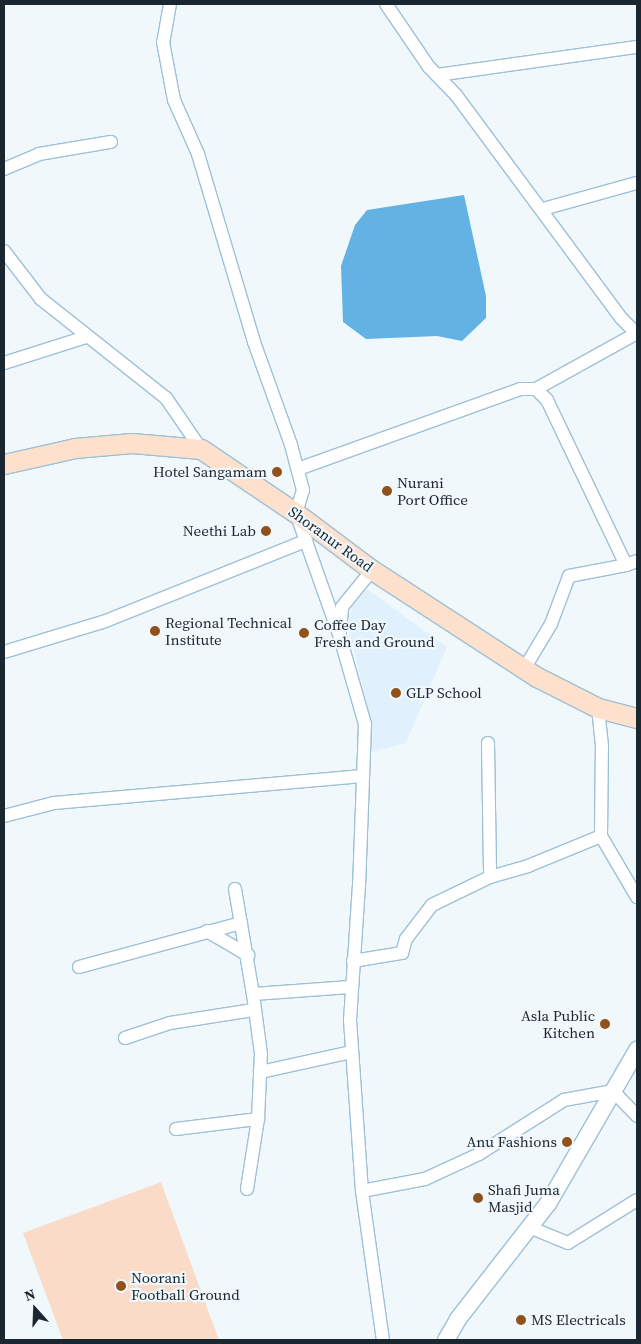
<!DOCTYPE html>
<style>
body{margin:0}
#map{position:relative;width:641px;height:1344px;overflow:hidden;background:#f1f8fc;font-family:"Source Serif 4",serif}
div>[style]{position:absolute}
.built>*{inset:0;background:#e0f1fd}
.green>*{inset:0;background:#fadbc7}
.water>*{inset:0;background:#62b2e4}
.roads{filter:drop-shadow(1px 0 #9ec0d7) drop-shadow(-1px 0 #9ec0d7) drop-shadow(0 1px #9ec0d7) drop-shadow(0 -1px #9ec0d7)}
.minor>*{height:12px;margin:-6px;padding:0 6px;transform-origin:6px;border-radius:6px;background:#fff}
.tertiary>*{height:16px;margin:-8px;padding:0 8px;transform-origin:8px;border-radius:8px;background:#fff}
.secondary>*{height:19px;margin:-9.5px;padding:0 9.5px;transform-origin:9.5px;border-radius:9.5px;background:#fde1cc}
.dots>*{width:14px;height:14px;translate:-50% -50%;box-sizing:border-box;border:2px solid #f1f8fc;border-radius:50%}
span{translate:-50% -50%;white-space:nowrap;text-align:center;line-height:1.15;-webkit-text-stroke:4px #f1f8fc;paint-order:stroke}
.poi-label{font-size:15px;color:#1a2730}
.right{translate:-100% -50%;text-align:right}
.left{translate:0 -50%;text-align:left}
.street-label{font-size:15px;color:#1a2730}
.frame{position:absolute;inset:0;border:5px solid #1a2730;pointer-events:none}
.north{position:absolute;left:10px;top:1284px;width:50px;height:50px;-webkit-text-stroke:4px #f1f8fc;paint-order:stroke;rotate:340deg;font-size:14px;font-weight:700;line-height:20px;text-align:center;color:#1a2730}
.north::after{content:'';display:block;margin:auto;width:18px;height:22px;background:#1a2730;clip-path:polygon(50% 0,100% 100%,50% 72%,0 100%)}
</style>
<div id="map">
<div class="built">
<i style="clip-path:polygon(367px 589px,447px 647px,406px 743px,371px 752px,371px 723px,348px 625px,352px 607px)"></i>
</div>
<div class="green">
<i style="clip-path:polygon(161px 1182px,219px 1340px,63px 1340px,23px 1233px)"></i>
</div>
<div class="water">
<i style="clip-path:polygon(464px 195px,486px 296px,486px 318px,462px 341px,437px 336px,366px 339px,343px 322px,341px 266px,355px 225px,367px 210px)"></i>
</div>
<div class="roads">
<div class="minor">
<i style="left:170px;top:4px;width:39px;rotate:100deg"></i>
<i style="left:163px;top:42px;width:59px;rotate:79.3deg"></i>
<i style="left:174px;top:100px;width:59px;rotate:66deg"></i>
<i style="left:198px;top:154px;width:196px;rotate:73.4deg"></i>
<i style="left:254px;top:342px;width:109px;rotate:70.2deg"></i>
<i style="left:291px;top:445px;width:47px;rotate:75.1deg"></i>
<i style="left:303px;top:490px;width:24px;rotate:107deg"></i>
<i style="left:296px;top:513px;width:132px;rotate:70.5deg"></i>
<i style="left:340px;top:637px;width:91px;rotate:74deg"></i>
<i style="left:365px;top:724px;width:161px;rotate:92.1deg"></i>
<i style="left:359px;top:885px;width:135px;rotate:93.8deg"></i>
<i style="left:350px;top:1020px;width:171px;rotate:86deg"></i>
<i style="left:362px;top:1191px;width:150px;rotate:82deg"></i>
<i style="left:386px;top:4px;width:76px;rotate:55.7deg"></i>
<i style="left:429px;top:67px;width:39px;rotate:46deg"></i>
<i style="left:456px;top:95px;width:277px;rotate:53.5deg"></i>
<i style="left:621px;top:318px;width:23px;rotate:45deg"></i>
<i style="left:437px;top:75px;width:202px;rotate:-8deg"></i>
<i style="left:4px;top:169px;width:38px;rotate:-23deg"></i>
<i style="left:39px;top:154px;width:73px;rotate:-9.5deg"></i>
<i style="left:543px;top:209px;width:98px;rotate:-15.5deg"></i>
<i style="left:4px;top:251px;width:61px;rotate:52.4deg"></i>
<i style="left:41px;top:299px;width:159px;rotate:38.4deg"></i>
<i style="left:166px;top:398px;width:62px;rotate:55.5deg"></i>
<i style="left:4px;top:363px;width:86px;rotate:-17.6deg"></i>
<i style="left:536px;top:389px;width:115px;rotate:-29deg"></i>
<i style="left:298px;top:469px;width:236px;rotate:-19.8deg"></i>
<i style="left:520px;top:389px;width:16px"></i>
<i style="left:536px;top:389px;width:16px;rotate:45deg"></i>
<i style="left:547px;top:400px;width:183px;rotate:64.4deg"></i>
<i style="left:626px;top:565px;width:12px;rotate:-20deg"></i>
<i style="left:340px;top:632px;width:25px;rotate:-85deg"></i>
<i style="left:342px;top:607px;width:48px;rotate:-51deg"></i>
<i style="left:4px;top:652px;width:103px;rotate:-16.9deg"></i>
<i style="left:103px;top:622px;width:219px;rotate:-21.8deg"></i>
<i style="left:524px;top:669px;width:52px;rotate:-59deg"></i>
<i style="left:551px;top:624px;width:51px;rotate:-69.4deg"></i>
<i style="left:569px;top:576px;width:58px;rotate:-10.9deg"></i>
<i style="left:488px;top:743px;width:134px;rotate:89.1deg"></i>
<i style="left:490px;top:877px;width:40px;rotate:-16deg"></i>
<i style="left:528px;top:866px;width:79px;rotate:-22.3deg"></i>
<i style="left:601px;top:836px;width:90px;rotate:-89.4deg"></i>
<i style="left:602px;top:746px;width:38px;rotate:-96deg"></i>
<i style="left:4px;top:816px;width:52px;rotate:-14.6deg"></i>
<i style="left:54px;top:803px;width:310px;rotate:-5deg"></i>
<i style="left:601px;top:836px;width:71px;rotate:59.5deg"></i>
<i style="left:235px;top:889px;width:107px;rotate:80.3deg"></i>
<i style="left:207px;top:931px;width:48px;rotate:30.3deg"></i>
<i style="left:353px;top:961px;width:50px;rotate:-9.3deg"></i>
<i style="left:402px;top:953px;width:15px;rotate:-74deg"></i>
<i style="left:406px;top:939px;width:43px;rotate:-52.6deg"></i>
<i style="left:432px;top:905px;width:64px;rotate:-25.8deg"></i>
<i style="left:79px;top:967px;width:168px;rotate:-15.2deg"></i>
<i style="left:125px;top:1038px;width:47px;rotate:-18.4deg"></i>
<i style="left:170px;top:1023px;width:84px;rotate:-8.9deg"></i>
<i style="left:260px;top:1072px;width:94px;rotate:-12.3deg"></i>
<i style="left:176px;top:1129px;width:83px;rotate:-7deg"></i>
<i style="left:247px;top:1189px;width:71px;rotate:-81.1deg"></i>
<i style="left:258px;top:1119px;width:65px;rotate:-87.4deg"></i>
<i style="left:261px;top:1054px;width:61px;rotate:-97.6deg"></i>
<i style="left:253px;top:994px;width:98px;rotate:-4.1deg"></i>
<i style="left:362px;top:1191px;width:64px;rotate:-10.8deg"></i>
<i style="left:425px;top:1179px;width:60px;rotate:-24.8deg"></i>
<i style="left:479px;top:1154px;width:101px;rotate:-32.4deg"></i>
<i style="left:564px;top:1100px;width:50px;rotate:-10.4deg"></i>
<i style="left:613px;top:1091px;width:35px;rotate:46deg"></i>
<i style="left:529px;top:1227px;width:42px;rotate:22.3deg"></i>
<i style="left:568px;top:1243px;width:81px;rotate:-31.9deg"></i>
</div>
<div class="tertiary">
<i style="left:446px;top:1340px;width:24px;rotate:-60deg"></i>
<i style="left:458px;top:1319px;width:148px;rotate:-52.1deg"></i>
<i style="left:549px;top:1202px;width:176px;rotate:-59.9deg"></i>
</div>
<div class="secondary">
<i style="left:4px;top:464px;width:73px;rotate:-12.7deg"></i>
<i style="left:75px;top:448px;width:57px;rotate:-5deg"></i>
<i style="left:132px;top:443px;width:69px;rotate:5deg"></i>
<i style="left:201px;top:449px;width:115px;rotate:34deg"></i>
<i style="left:296px;top:513px;width:95px;rotate:36.9deg"></i>
<i style="left:372px;top:570px;width:197px;rotate:33deg"></i>
<i style="left:537px;top:677px;width:68px;rotate:26.9deg"></i>
<i style="left:598px;top:708px;width:40px;rotate:14.4deg"></i>
</div>
</div>
<div class="dots">
<i style="left:277px;top:472px;background:#91511b"></i>
<i style="left:387px;top:491px;background:#91511b"></i>
<i style="left:266px;top:531px;background:#91511b"></i>
<i style="left:155px;top:631px;background:#91511b"></i>
<i style="left:304px;top:633px;background:#91511b"></i>
<i style="left:396px;top:693px;background:#91511b"></i>
<i style="left:605px;top:1024px;background:#91511b"></i>
<i style="left:567px;top:1142px;background:#91511b"></i>
<i style="left:478px;top:1198px;background:#91511b"></i>
<i style="left:121px;top:1286px;background:#91511b"></i>
<i style="left:521px;top:1320px;background:#91511b"></i>
</div>
<div class="poi-label">
<span class="right" style="left:267px;top:472px">Hotel Sangamam</span>
<span class="left" style="left:397px;top:491px">Nurani<br>Port Office</span>
<span class="right" style="left:256px;top:531px">Neethi Lab</span>
<span class="left" style="left:165px;top:631px">Regional Technical<br>Institute</span>
<span class="left" style="left:314px;top:633px">Coffee Day<br>Fresh and Ground</span>
<span class="left" style="left:406px;top:693px">GLP School</span>
<span class="right" style="left:595px;top:1024px">Asla Public<br>Kitchen</span>
<span class="right" style="left:557px;top:1142px">Anu Fashions</span>
<span class="left" style="left:488px;top:1198px">Shafi Juma<br>Masjid</span>
<span class="left" style="left:131px;top:1286px">Noorani<br>Football Ground</span>
<span class="left" style="left:531px;top:1320px">MS Electricals</span>
</div>
<div class="street-label">
<span style="left:331px;top:539px;rotate:36deg">Shoranur Road</span>
</div>
<div class="frame"></div>
<div class="north">N</div>
</div>
